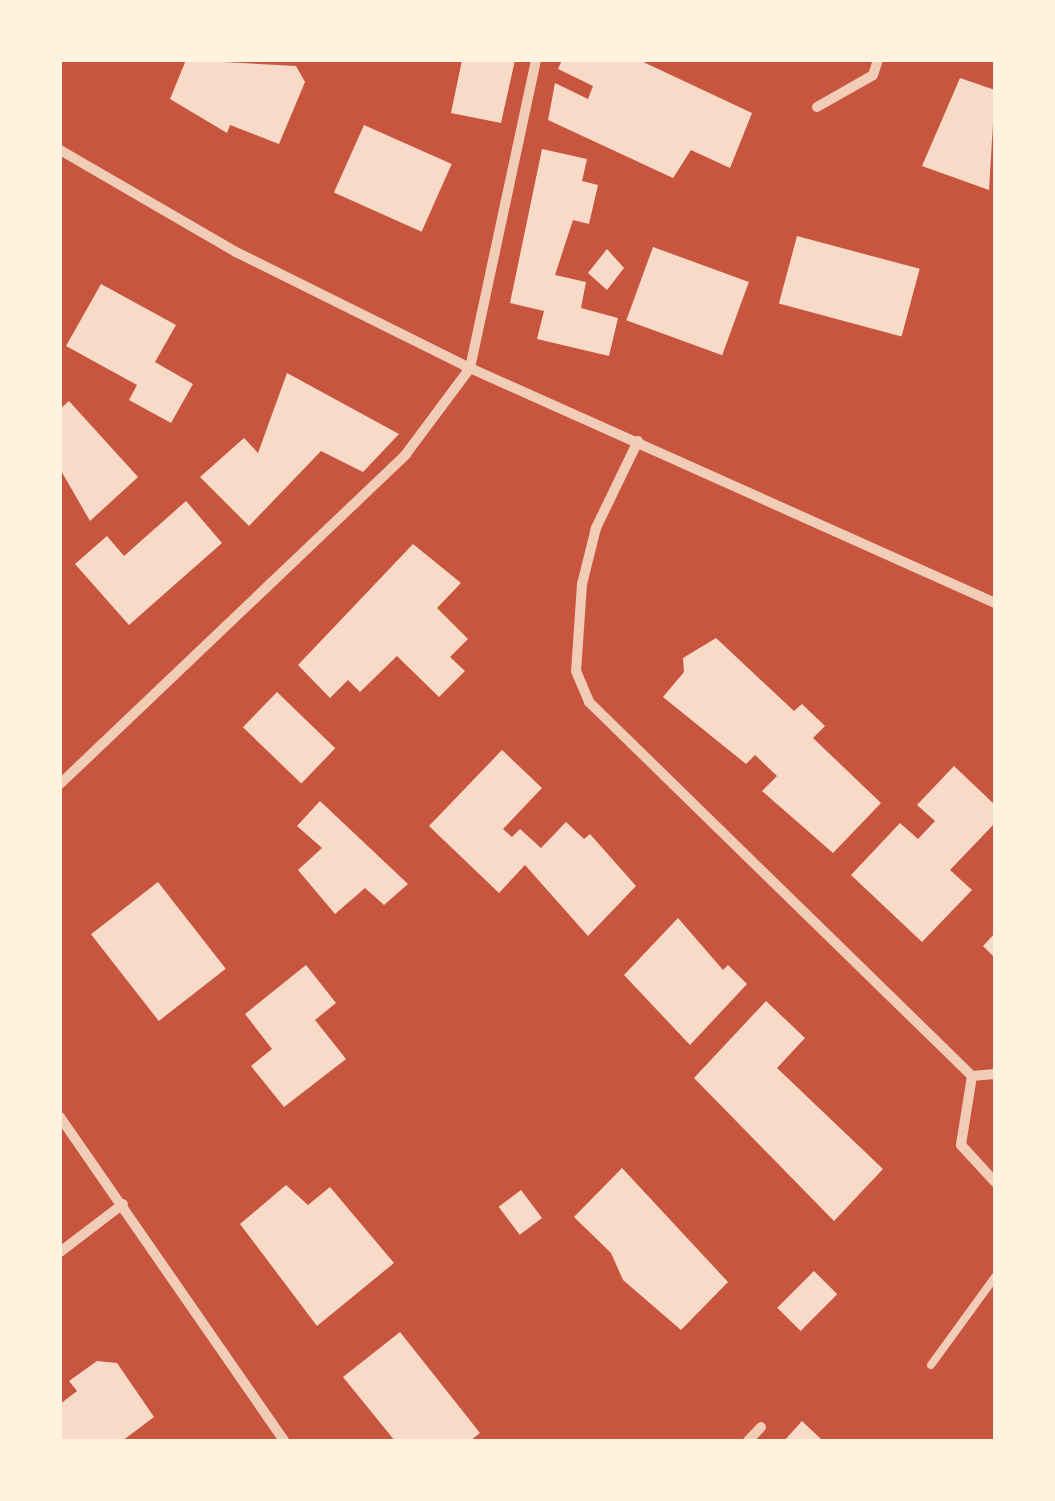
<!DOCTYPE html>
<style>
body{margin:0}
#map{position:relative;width:1055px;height:1501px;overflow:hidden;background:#c8553d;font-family:"Nunito Sans",sans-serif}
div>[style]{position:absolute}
.building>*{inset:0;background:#f7dbc8;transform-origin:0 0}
.service>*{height:8px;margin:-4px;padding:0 4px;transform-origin:4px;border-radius:4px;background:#f1ccb7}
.minor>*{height:10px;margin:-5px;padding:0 5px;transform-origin:5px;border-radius:5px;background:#f1ccb7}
span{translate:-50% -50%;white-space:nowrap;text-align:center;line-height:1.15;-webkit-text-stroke:8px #fff3e0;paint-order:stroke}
.frame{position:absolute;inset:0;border:62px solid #fff3e0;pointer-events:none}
</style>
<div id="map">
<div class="building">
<i style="clip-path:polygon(186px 60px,296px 66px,305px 82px,279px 144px,230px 125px,227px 133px,170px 99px)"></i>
<i style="clip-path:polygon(462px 60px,515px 60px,501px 123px,451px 113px)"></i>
<i style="clip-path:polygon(562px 60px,639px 60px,752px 113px,730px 168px,691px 150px,673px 178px,548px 120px,555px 83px,588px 99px,593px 86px,558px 69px)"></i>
<i style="clip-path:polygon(960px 78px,995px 90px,989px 190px,922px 166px)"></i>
<i style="left:364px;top:125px;width:96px;height:74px;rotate:24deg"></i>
<i style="clip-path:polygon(542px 149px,587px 159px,582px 181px,598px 185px,589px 224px,573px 220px,555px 275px,586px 282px,581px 308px,618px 318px,609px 356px,537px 339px,544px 311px,510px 303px)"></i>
<i style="left:797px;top:236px;width:127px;height:70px;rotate:15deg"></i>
<i style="left:653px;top:247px;width:102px;height:78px;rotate:20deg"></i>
<i style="clip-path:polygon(607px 249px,624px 268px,607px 290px,588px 273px)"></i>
<i style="clip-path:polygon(101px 284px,176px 325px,155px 362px,193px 384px,171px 423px,129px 400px,137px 385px,66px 346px)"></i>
<i style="clip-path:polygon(287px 373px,399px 434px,363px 472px,321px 451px,249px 526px,200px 477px,244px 438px,258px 453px)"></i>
<i style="clip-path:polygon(69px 401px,138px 477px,90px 521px,60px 469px,60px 409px)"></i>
<i style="clip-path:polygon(186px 501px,222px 543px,129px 625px,75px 564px,107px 536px,124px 556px)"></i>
<i style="clip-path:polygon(413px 544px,461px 583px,437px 608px,468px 639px,450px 657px,465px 671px,439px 697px,397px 656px,360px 692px,348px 680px,330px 698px,298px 665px)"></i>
<i style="clip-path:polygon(716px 638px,794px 711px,802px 704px,825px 726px,813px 738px,881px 803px,833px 853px,762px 791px,777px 776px,755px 755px,746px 764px,663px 697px,684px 672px,683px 658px)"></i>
<i style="left:277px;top:692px;width:81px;height:49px;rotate:44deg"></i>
<i style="clip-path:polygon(502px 750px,542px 788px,503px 829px,512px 837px,520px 829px,541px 848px,566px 822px,584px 839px,590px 834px,636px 886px,588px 936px,525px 865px,499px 893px,429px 826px)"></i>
<i style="clip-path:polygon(954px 766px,995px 805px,995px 823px,950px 870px,972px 890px,922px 942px,851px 875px,900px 823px,918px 839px,935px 821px,917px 805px)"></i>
<i style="clip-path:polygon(320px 801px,408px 884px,384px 905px,365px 888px,335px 914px,298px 870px,322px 848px,297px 826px)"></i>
<i style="left:158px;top:882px;width:110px;height:85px;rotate:52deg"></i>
<i style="clip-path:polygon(678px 918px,723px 970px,728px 965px,747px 984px,690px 1045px,624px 975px)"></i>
<i style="clip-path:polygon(995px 933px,995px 958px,983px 946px)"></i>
<i style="clip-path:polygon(306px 965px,336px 1003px,315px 1020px,346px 1059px,284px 1107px,251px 1066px,272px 1049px,245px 1014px)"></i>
<i style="clip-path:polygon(766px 1001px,805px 1038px,777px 1068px,883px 1169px,834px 1221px,694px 1078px)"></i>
<i style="clip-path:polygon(622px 1168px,728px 1282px,681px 1330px,623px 1280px,611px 1253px,574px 1217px)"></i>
<i style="clip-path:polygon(286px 1185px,308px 1205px,330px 1187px,394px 1263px,317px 1326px,240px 1224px)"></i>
<i style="left:521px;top:1190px;width:35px;height:28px;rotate:53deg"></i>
<i style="left:814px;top:1271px;width:33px;height:52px;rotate:45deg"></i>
<i style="clip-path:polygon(400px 1332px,480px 1433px,470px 1441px,395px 1441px,343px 1377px)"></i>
<i style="clip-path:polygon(97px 1361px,117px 1363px,154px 1417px,122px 1441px,60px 1441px,60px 1404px,77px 1391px,69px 1381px)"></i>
<i style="clip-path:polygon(802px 1421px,823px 1441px,784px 1441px)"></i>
</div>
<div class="service">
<i style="left:931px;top:1365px;width:109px;rotate:-54deg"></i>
</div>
<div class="minor">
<i style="left:817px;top:107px;width:64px;rotate:-29.7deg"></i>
<i style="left:873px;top:75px;width:16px;rotate:-72deg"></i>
<i style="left:60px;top:150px;width:203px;rotate:30.1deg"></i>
<i style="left:236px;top:252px;width:261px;rotate:26.4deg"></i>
<i style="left:470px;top:368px;width:575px;rotate:24.11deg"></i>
<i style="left:638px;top:441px;width:97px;rotate:115.8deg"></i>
<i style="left:596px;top:528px;width:58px;rotate:104deg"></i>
<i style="left:582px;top:584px;width:87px;rotate:93.9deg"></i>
<i style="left:576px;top:671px;width:34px;rotate:67deg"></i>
<i style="left:589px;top:702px;width:535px;rotate:44.32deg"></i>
<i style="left:972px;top:1076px;width:23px;rotate:-5deg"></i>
<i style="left:60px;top:784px;width:478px;rotate:-43.6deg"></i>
<i style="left:406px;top:454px;width:107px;rotate:-53.3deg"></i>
<i style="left:470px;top:368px;width:315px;rotate:-77.9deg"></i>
<i style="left:972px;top:1076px;width:70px;rotate:99.1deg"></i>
<i style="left:961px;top:1145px;width:50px;rotate:47.4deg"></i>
<i style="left:60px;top:1117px;width:394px;rotate:55.3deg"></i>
<i style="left:60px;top:1252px;width:79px;rotate:-37.3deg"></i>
<i style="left:748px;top:1441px;width:19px;rotate:-47deg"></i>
</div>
<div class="frame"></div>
</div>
